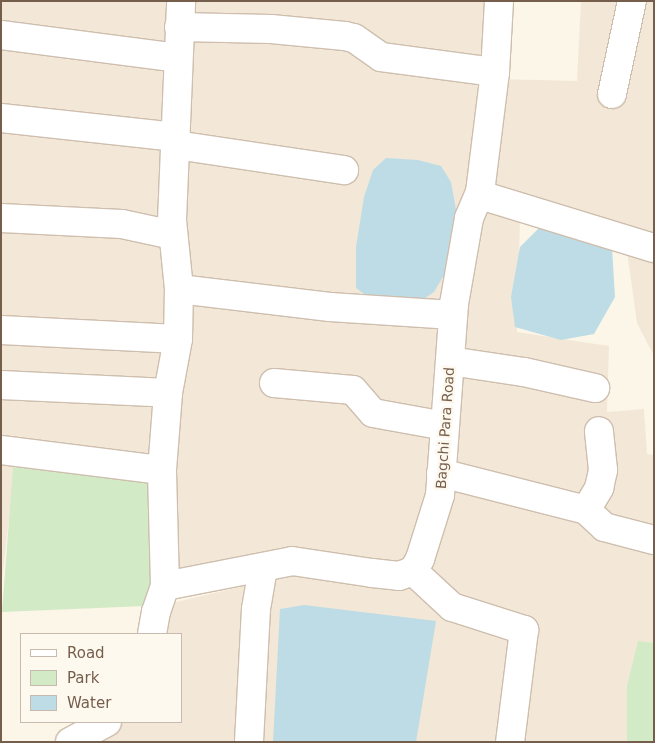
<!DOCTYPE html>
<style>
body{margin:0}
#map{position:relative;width:655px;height:743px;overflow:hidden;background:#fcf6e8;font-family:"DejaVu Sans",sans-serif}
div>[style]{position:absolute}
.residential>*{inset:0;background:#f3e8d7}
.green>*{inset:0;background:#d2eac6}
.water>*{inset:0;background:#bddce5}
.roads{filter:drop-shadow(1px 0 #cebeae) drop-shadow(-1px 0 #cebeae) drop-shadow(0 1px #cebeae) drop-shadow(0 -1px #cebeae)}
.minor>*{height:28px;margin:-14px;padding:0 14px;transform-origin:14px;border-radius:14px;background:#fff}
span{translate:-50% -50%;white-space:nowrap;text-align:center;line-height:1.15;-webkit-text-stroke:5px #fef9ef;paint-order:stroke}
.street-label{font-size:14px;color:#765e4c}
.frame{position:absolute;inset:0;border:2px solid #765e4c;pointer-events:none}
.legend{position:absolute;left:20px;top:633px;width:162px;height:90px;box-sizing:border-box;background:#fef9ef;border:1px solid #c8bbae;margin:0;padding:6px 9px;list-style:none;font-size:15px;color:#765e4c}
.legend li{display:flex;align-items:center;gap:10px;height:25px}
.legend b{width:25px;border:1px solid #c8bbae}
</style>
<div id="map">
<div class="residential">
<i style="clip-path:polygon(1px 1px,489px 1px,470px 192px,434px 488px,401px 570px,176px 580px,161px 471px,17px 449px,1px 589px)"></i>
<i style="clip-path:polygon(581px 1px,654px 1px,654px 237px,487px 183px,499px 79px,577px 81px)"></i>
<i style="clip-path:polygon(487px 208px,520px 221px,517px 332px,609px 346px,607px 412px,644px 409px,647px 454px,654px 455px,654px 742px,516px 742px,535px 625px,459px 601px,426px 566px,475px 221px)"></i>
<i style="clip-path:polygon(627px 252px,654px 257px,654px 356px,637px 323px)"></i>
<i style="clip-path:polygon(282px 571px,411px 589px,449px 613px,524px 634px,504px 742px,99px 742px,123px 722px,181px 722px,181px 634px,161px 634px,162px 624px,176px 602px,266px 581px)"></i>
</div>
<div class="green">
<i style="clip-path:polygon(13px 467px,148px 480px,163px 592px,145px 606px,2px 612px)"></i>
<i style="clip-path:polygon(638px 641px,654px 643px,654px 742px,627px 742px,627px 686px)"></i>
</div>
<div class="water">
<i style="clip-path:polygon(386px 158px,418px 160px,441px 166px,451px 182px,456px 210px,444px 275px,434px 292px,421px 301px,368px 297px,356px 288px,356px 247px,364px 197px,373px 170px)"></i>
<i style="clip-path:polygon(542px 225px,612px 248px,615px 297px,594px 334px,561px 340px,515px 327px,511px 297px,520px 247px)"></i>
<i style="clip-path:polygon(304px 605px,436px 621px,416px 742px,273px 742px,280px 609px)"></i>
</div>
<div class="roads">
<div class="minor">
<i style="left:499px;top:1px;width:71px;rotate:93.2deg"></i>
<i style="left:495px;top:72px;width:121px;rotate:97.1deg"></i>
<i style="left:480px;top:192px;width:12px;rotate:31deg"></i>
<i style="left:490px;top:198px;width:171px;rotate:17deg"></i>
<i style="left:179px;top:27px;width:92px;rotate:1.2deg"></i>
<i style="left:271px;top:29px;width:74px;rotate:5.4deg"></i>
<i style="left:345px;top:36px;width:9px;rotate:13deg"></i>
<i style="left:354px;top:38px;width:33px;rotate:35deg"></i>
<i style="left:381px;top:57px;width:115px;rotate:7.5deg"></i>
<i style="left:1px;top:35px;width:178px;rotate:7.4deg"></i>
<i style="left:612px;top:94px;width:95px;rotate:-77.9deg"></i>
<i style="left:1px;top:118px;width:176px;rotate:6.2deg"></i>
<i style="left:176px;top:145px;width:170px;rotate:8.5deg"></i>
<i style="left:1px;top:218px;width:121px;rotate:2.8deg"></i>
<i style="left:122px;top:224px;width:52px;rotate:12.2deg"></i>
<i style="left:179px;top:289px;width:152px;rotate:6.8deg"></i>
<i style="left:330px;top:307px;width:123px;rotate:3.7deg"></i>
<i style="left:1px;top:330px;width:177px;rotate:2.9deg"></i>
<i style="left:450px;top:361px;width:75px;rotate:8.5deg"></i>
<i style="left:524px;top:372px;width:73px;rotate:12.7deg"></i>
<i style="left:274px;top:383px;width:79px;rotate:5.1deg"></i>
<i style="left:353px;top:390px;width:30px;rotate:49deg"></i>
<i style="left:373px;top:413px;width:73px;rotate:10.2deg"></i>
<i style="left:1px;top:385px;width:167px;rotate:2.7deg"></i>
<i style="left:1px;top:450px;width:162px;rotate:7.1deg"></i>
<i style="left:441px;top:473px;width:150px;rotate:14.3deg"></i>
<i style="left:586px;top:510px;width:25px;rotate:43deg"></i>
<i style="left:604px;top:527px;width:52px;rotate:14.6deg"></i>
<i style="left:586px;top:510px;width:26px;rotate:-59deg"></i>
<i style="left:599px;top:488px;width:18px;rotate:-77deg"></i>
<i style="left:603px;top:470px;width:39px;rotate:-96deg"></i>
<i style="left:413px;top:571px;width:53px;rotate:42.7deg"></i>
<i style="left:452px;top:607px;width:76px;rotate:17.7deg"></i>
<i style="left:524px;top:630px;width:113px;rotate:97.1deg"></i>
<i style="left:165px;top:586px;width:116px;rotate:-91.5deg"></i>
<i style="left:162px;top:470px;width:77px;rotate:-85.5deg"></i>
<i style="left:168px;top:393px;width:55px;rotate:-79.5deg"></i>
<i style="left:178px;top:339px;width:50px;rotate:-88.9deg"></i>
<i style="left:179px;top:289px;width:69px;rotate:-95.8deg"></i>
<i style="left:172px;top:220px;width:219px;rotate:-87.6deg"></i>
<i style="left:152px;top:634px;width:22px;rotate:-80deg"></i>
<i style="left:156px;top:612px;width:28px;rotate:-71deg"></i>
<i style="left:165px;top:586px;width:129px;rotate:-11.1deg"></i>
<i style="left:292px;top:561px;width:81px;rotate:8.5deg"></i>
<i style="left:372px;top:573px;width:27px;rotate:6deg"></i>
<i style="left:399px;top:576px;width:15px;rotate:-20deg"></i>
<i style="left:413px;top:571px;width:14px;rotate:-60deg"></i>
<i style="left:420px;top:559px;width:67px;rotate:-72.6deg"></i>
<i style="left:440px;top:495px;width:192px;rotate:-85.8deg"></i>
<i style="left:454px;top:304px;width:87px;rotate:-80.1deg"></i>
<i style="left:469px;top:218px;width:28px;rotate:-67deg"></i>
<i style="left:70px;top:742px;width:42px;rotate:-28.4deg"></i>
<i style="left:249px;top:742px;width:133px;rotate:-87deg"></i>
<i style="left:256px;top:609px;width:42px;rotate:-80.3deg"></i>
</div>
</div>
<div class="street-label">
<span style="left:445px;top:428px;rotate:-86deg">Bagchi Para Road</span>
</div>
<div class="frame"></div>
<ul class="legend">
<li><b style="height:6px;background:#fff"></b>Road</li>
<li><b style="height:14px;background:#d2eac6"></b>Park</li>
<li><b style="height:14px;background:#bddce5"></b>Water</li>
</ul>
</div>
